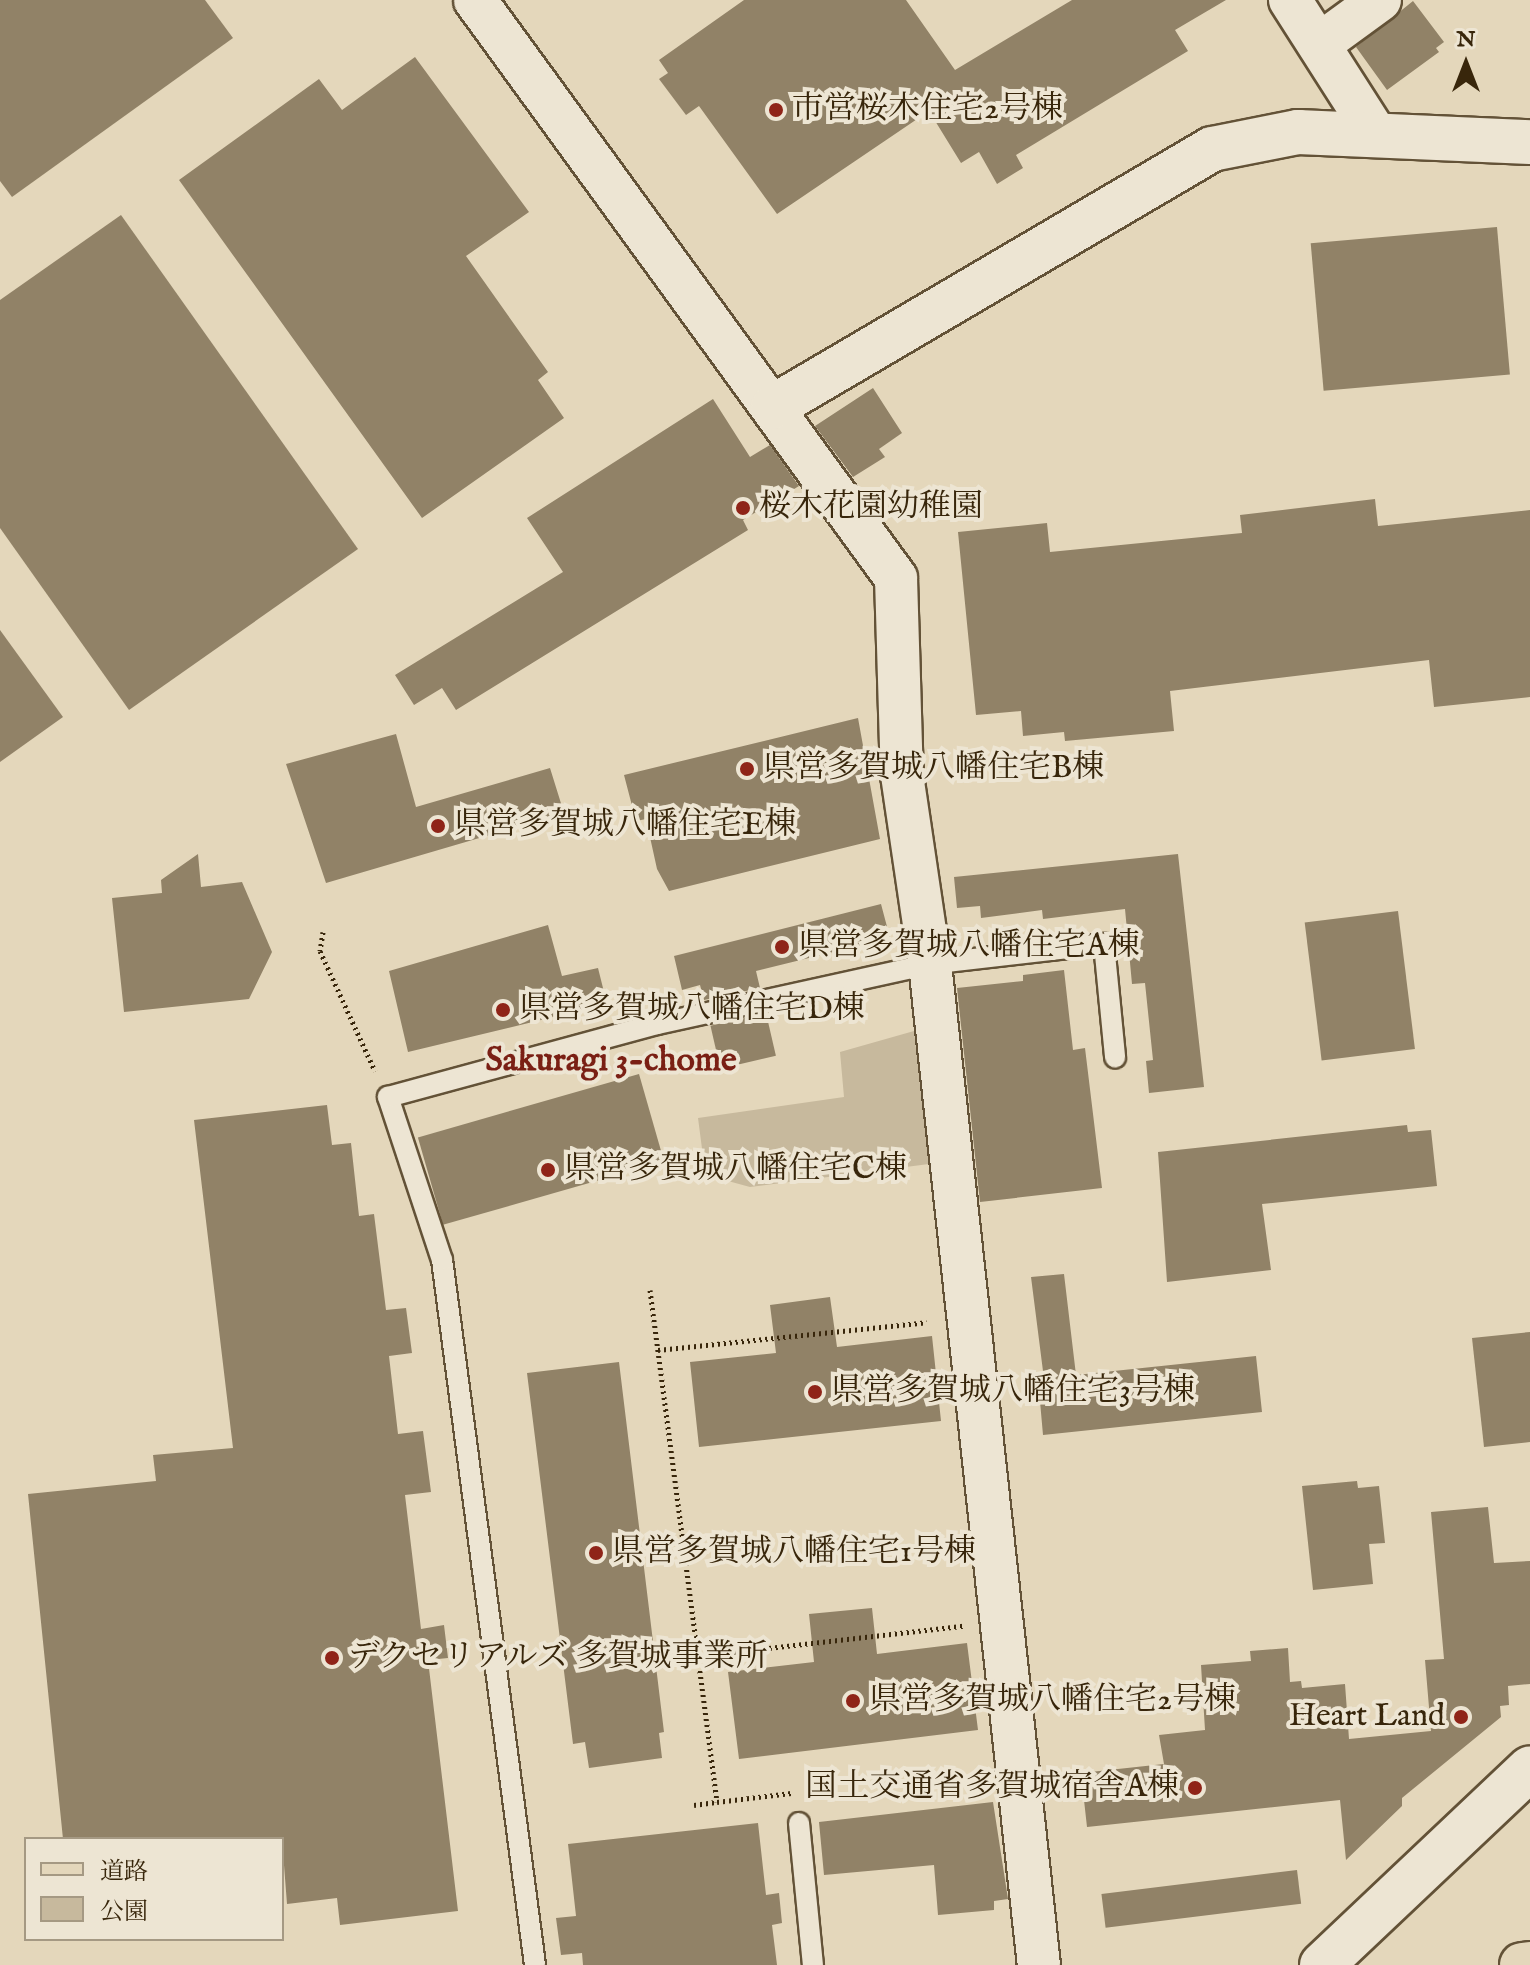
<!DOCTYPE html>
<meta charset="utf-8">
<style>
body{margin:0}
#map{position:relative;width:1530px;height:1965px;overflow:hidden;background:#e4d7bb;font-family:"IM FELL English","Noto Serif JP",serif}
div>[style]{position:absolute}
.green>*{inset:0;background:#c7b99d}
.building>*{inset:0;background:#918267;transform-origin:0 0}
.path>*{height:5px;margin-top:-2.5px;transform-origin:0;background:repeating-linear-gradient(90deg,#38260b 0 2px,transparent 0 6px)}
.roads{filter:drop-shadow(2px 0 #635237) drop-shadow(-2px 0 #635237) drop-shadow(0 2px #635237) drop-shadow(0 -2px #635237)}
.lane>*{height:20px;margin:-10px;padding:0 10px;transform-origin:10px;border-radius:10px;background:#ede5d3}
.street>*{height:42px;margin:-21px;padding:0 21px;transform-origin:21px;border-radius:21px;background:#ede5d3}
.secondary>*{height:44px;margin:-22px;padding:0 22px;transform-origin:22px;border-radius:22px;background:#ede5d3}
.primary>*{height:44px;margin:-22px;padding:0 22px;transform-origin:22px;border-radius:22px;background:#e4d7bb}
.dots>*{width:22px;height:22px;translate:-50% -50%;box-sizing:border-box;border:4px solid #ede5d3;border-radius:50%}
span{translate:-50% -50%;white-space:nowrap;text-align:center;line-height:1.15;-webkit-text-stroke:8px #ede5d3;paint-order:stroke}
.poi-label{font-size:32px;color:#38260b}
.left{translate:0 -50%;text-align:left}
.right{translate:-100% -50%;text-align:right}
.neighbourhood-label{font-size:34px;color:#7a1f14;font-weight:700}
.legend{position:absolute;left:24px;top:1837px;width:260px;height:104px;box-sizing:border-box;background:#ede5d3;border:2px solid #a59983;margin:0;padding:10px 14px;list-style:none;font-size:24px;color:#38260b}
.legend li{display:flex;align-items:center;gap:16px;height:40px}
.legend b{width:40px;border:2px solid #a59983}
.north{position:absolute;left:1426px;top:24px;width:80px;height:80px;-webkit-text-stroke:6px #ede5d3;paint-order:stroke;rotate:0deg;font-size:22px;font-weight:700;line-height:32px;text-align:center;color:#38260b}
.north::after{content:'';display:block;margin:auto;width:28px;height:36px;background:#38260b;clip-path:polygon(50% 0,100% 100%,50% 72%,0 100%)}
</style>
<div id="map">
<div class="green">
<i style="clip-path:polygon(914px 1031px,929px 1164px,750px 1187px,728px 1181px,704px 1164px,698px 1118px,844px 1097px,840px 1052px)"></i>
</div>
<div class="building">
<i style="clip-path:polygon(0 0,205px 0,233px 38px,12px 197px,0 181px)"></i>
<i style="clip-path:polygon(744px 0,906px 0,955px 70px,1072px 0,1226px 0,1175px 30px,1188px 51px,1016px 155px,1023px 168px,997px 184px,979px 152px,961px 163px,929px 111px,777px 214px,699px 106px,686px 115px,659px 79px,668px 73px,659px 60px)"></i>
<i style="clip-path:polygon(1413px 1px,1444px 42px,1436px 48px,1439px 52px,1387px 90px,1356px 47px)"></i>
<i style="clip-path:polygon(415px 57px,529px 212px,466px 256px,548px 372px,538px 380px,564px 418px,422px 518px,179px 180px,319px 79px,342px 110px)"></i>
<i style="clip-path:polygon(121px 215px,358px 549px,129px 710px,0 528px,0 300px)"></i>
<i style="left:1497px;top:227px;width:148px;height:187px;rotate:85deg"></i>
<i style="clip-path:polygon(873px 388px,902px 433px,879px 449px,885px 457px,853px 477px,815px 426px)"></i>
<i style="clip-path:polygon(713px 399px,750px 457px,770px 445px,799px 486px,743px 520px,748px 530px,456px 710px,442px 688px,414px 705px,395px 675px,563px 572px,527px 518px)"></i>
<i style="clip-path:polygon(1375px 499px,1378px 526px,1530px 510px,1530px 697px,1434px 707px,1429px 660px,1170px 691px,1174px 731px,1065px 741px,1064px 732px,1023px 736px,1021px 711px,976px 715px,958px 532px,1047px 523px,1050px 552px,1242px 533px,1240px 515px)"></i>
<i style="clip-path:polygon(0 630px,63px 717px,0 762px)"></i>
<i style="clip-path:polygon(858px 718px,880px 839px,669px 891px,657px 869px,646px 819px,636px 821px,624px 775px)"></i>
<i style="clip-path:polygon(396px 734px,416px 807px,550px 768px,564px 813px,326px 883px,286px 764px)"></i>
<i style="clip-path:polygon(198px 854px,201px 887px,242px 882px,272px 952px,249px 999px,124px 1012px,112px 898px,162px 893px,161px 880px)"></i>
<i style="clip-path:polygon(1178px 854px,1204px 1087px,1149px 1093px,1146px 1061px,1153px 1060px,1145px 983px,1132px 984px,1125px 909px,1043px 919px,1042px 910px,981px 918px,980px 906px,957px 908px,954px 877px)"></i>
<i style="clip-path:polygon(881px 904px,890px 938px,756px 971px,760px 988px,704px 1000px,700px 985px,682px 990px,674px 956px)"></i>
<i style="left:1398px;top:911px;width:139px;height:94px;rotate:83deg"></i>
<i style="clip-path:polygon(548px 925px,562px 976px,598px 968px,607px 1004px,408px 1052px,389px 971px)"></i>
<i style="clip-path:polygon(1064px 970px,1073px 1050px,1085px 1048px,1102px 1188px,980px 1202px,957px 988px,1023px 981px,1023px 975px)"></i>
<i style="left:766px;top:1013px;width:44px;height:57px;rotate:77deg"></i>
<i style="left:639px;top:1074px;width:91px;height:230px;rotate:74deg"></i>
<i style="clip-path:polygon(327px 1105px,332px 1145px,351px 1143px,359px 1216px,374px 1214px,386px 1310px,406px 1308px,412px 1353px,389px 1356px,398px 1434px,423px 1431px,431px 1492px,405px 1495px,421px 1629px,444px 1625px,448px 1658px,428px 1660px,458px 1911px,340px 1925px,337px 1898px,287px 1904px,282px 1839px,63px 1839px,28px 1494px,156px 1481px,153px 1455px,233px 1448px,194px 1120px)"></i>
<i style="clip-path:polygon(1407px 1125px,1408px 1132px,1431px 1130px,1437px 1186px,1262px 1204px,1271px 1270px,1167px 1282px,1158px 1152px)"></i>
<i style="clip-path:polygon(1064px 1274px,1076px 1375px,1256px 1356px,1262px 1412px,1043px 1435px,1038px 1379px,1044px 1379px,1031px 1277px)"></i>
<i style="clip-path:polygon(830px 1297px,837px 1347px,932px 1336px,941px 1421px,699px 1447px,690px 1362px,776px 1353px,770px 1305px)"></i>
<i style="clip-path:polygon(1530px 1332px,1530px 1442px,1484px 1447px,1472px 1338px)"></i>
<i style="clip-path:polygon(619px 1362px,664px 1732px,659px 1733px,662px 1758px,589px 1768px,585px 1742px,573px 1744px,527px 1373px)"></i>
<i style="clip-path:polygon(1357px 1481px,1358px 1488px,1379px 1486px,1385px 1543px,1369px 1544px,1373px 1584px,1313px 1590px,1302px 1486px)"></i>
<i style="clip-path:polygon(1488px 1507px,1494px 1563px,1530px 1561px,1530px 1684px,1508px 1686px,1509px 1705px,1500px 1706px,1501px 1717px,1402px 1798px,1402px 1806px,1346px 1860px,1340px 1800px,1087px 1827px,1081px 1773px,1164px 1764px,1159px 1735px,1205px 1730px,1201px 1665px,1251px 1661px,1250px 1651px,1288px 1648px,1290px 1682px,1301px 1681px,1302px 1688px,1345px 1684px,1349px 1739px,1431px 1731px,1425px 1660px,1444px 1659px,1431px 1512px)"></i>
<i style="clip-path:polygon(872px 1608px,877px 1654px,967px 1643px,978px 1730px,739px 1759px,728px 1672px,814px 1662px,809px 1614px)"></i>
<i style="clip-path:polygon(993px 1802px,1008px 1899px,994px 1901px,994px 1910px,938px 1915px,934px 1865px,824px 1875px,819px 1822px)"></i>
<i style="clip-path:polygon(758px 1823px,766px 1895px,779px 1893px,782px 1923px,772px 1925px,777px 1965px,583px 1965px,582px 1953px,561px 1955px,556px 1918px,576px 1916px,568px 1844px)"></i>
<i style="left:1297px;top:1870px;width:34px;height:197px;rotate:83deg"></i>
</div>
<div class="path">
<i style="left:323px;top:932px;width:19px;rotate:99deg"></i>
<i style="left:320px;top:951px;width:132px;rotate:65.4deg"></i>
<i style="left:650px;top:1290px;width:516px;rotate:82.54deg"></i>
<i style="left:717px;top:1802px;width:75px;rotate:-6.9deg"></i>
<i style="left:658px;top:1350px;width:270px;rotate:-5.9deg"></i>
<i style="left:698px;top:1656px;width:267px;rotate:-6.5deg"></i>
<i style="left:694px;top:1805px;width:22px;rotate:-8deg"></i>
</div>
<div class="roads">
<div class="lane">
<i style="left:799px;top:1823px;width:143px;rotate:84.4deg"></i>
<i style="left:535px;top:1965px;width:711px;rotate:-97.51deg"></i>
<i style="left:442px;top:1260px;width:172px;rotate:-108.3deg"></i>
<i style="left:388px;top:1097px;width:279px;rotate:-15.2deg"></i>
<i style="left:657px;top:1024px;width:280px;rotate:-12.4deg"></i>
<i style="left:930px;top:964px;width:175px;rotate:-6.6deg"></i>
<i style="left:1104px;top:944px;width:114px;rotate:84.4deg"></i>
</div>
<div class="street">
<i style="left:475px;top:0;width:715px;rotate:53.93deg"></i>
<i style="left:896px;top:578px;width:197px;rotate:88.3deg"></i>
<i style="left:902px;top:775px;width:191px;rotate:81.6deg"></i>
<i style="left:930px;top:964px;width:1007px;rotate:83.79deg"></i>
<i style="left:1290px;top:0;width:158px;rotate:57.4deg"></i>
<i style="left:1321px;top:43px;width:73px;rotate:-36.1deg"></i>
</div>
<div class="secondary">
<i style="left:773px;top:407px;width:509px;rotate:-30.44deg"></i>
<i style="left:1212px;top:149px;width:88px;rotate:-11.2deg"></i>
<i style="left:1298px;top:132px;width:232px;rotate:2.5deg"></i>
<i style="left:1322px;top:1965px;width:286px;rotate:-43.4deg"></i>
</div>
<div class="primary">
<i style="left:1522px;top:1965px;width:8px;rotate:-7deg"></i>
</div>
</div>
<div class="dots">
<i style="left:776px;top:110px;background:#8f2418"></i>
<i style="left:743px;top:508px;background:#8f2418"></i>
<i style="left:747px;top:769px;background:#8f2418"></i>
<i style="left:438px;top:826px;background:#8f2418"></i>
<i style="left:782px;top:947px;background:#8f2418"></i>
<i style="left:503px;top:1010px;background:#8f2418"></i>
<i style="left:548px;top:1170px;background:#8f2418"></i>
<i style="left:815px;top:1392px;background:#8f2418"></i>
<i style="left:596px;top:1553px;background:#8f2418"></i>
<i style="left:332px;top:1658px;background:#8f2418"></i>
<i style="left:853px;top:1701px;background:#8f2418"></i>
<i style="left:1461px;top:1717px;background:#8f2418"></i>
<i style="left:1195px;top:1788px;background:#8f2418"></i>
</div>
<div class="poi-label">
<span class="left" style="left:792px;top:110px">市営桜木住宅2号棟</span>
<span class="left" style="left:759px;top:508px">桜木花園幼稚園</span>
<span class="left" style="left:763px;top:769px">県営多賀城八幡住宅B棟</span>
<span class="left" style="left:454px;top:826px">県営多賀城八幡住宅E棟</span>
<span class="left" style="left:798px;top:947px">県営多賀城八幡住宅A棟</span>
<span class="left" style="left:519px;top:1010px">県営多賀城八幡住宅D棟</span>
<span class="left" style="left:564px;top:1170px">県営多賀城八幡住宅C棟</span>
<span class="left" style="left:831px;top:1392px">県営多賀城八幡住宅3号棟</span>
<span class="left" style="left:612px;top:1553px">県営多賀城八幡住宅1号棟</span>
<span class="left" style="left:348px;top:1658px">デクセリアルズ 多賀城事業所</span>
<span class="left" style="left:869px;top:1701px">県営多賀城八幡住宅2号棟</span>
<span class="right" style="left:1445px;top:1717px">Heart Land</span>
<span class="right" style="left:1179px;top:1788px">国土交通省多賀城宿舎A棟</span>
</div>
<div class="neighbourhood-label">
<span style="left:611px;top:1061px">Sakuragi 3-chome</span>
</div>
<ul class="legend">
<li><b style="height:10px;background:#e4d7bb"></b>道路</li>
<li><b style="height:22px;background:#c7b99d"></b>公園</li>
</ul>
<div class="north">N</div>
</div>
